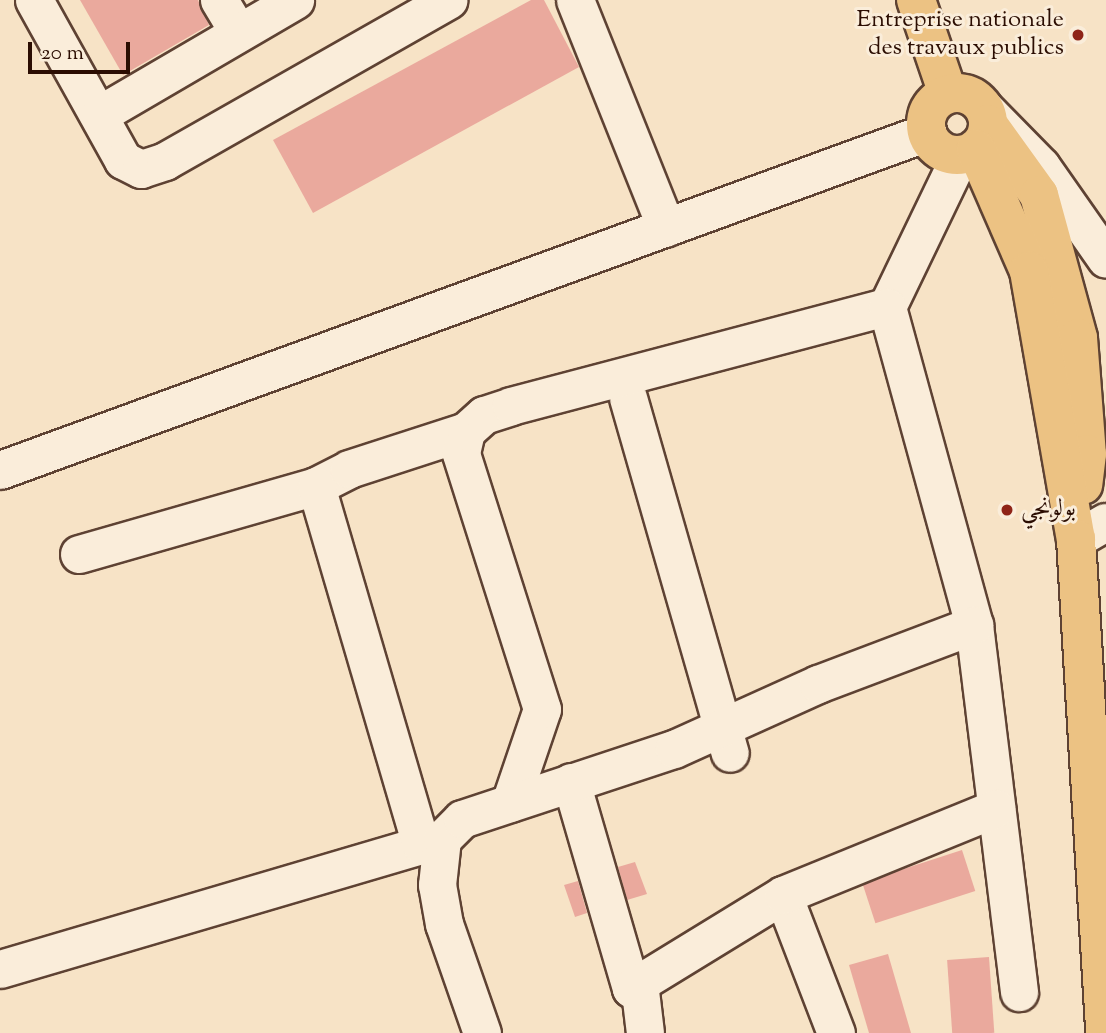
<!DOCTYPE html>
<meta charset="utf-8">
<style>
body{margin:0}
#map{position:relative;width:1106px;height:1033px;overflow:hidden;background:#f7e3c6;font-family:"Sorts Mill Goudy",Amiri,serif}
div>[style]{position:absolute}
.building>*{inset:0;background:#eaa99d;transform-origin:0 0}
.roads{filter:drop-shadow(2px 0 #5e4233) drop-shadow(-2px 0 #5e4233) drop-shadow(0 2px #5e4233) drop-shadow(0 -2px #5e4233)}
.minor>*{height:37px;margin:-18.5px;padding:0 18.5px;transform-origin:18.5px;border-radius:18.5px;background:#faedda}
.major>*{height:38px;margin:-19px;padding:0 19px;transform-origin:19px;border-radius:19px;background:#ecc283}
.major>.ring{margin:-19px;padding:0;box-sizing:content-box;background:none;border:38px solid #ecc283;border-radius:50%}
.dots>*{width:19px;height:19px;translate:-50% -50%;box-sizing:border-box;border:4px solid #faedda;border-radius:50%}
span{translate:-50% -50%;white-space:nowrap;text-align:center;line-height:1.15;-webkit-text-stroke:6px #faedda;paint-order:stroke}
.poi-label{font-size:24px;color:#2b0d02}
.right{translate:-100% -50%;text-align:right}
.left{translate:0 -50%;text-align:left}
.scale{position:absolute;left:28px;top:42px;width:102px;height:32px;box-sizing:border-box;border:4px solid #2b0d02;border-top:0;padding-left:9px;font-size:21px;line-height:24px;white-space:nowrap;color:#2b0d02;-webkit-text-stroke:5px #faedda;paint-order:stroke}
</style>
<div id="map">
<div class="building">
<i style="clip-path:polygon(80px 0,198px 0,209px 25px,123px 75px)"></i>
<i style="clip-path:polygon(531px 0,544px 0,579px 67px,313px 213px,273px 140px)"></i>
<i style="left:962px;top:850px;width:43px;height:105px;rotate:72deg"></i>
<i style="clip-path:polygon(635px 862px,647px 894px,627px 900px,618px 867px)"></i>
<i style="clip-path:polygon(578px 881px,587px 913px,575px 917px,564px 885px)"></i>
<i style="clip-path:polygon(888px 954px,911px 1033px,869px 1033px,849px 965px)"></i>
<i style="left:989px;top:957px;width:76px;height:42px;rotate:86deg"></i>
</div>
<div class="roads">
<div class="minor">
<i style="left:34px;top:0;width:183px;rotate:60.9deg"></i>
<i style="left:123px;top:160px;width:20px;rotate:27deg"></i>
<i style="left:141px;top:169px;width:25px;rotate:-18deg"></i>
<i style="left:165px;top:161px;width:326px;rotate:-29.6deg"></i>
<i style="left:219px;top:0;width:37px;rotate:59deg"></i>
<i style="left:575px;top:0;width:245px;rotate:68.2deg"></i>
<i style="left:982px;top:106px;width:84px;rotate:45.5deg"></i>
<i style="left:1041px;top:166px;width:113px;rotate:55deg"></i>
<i style="left:100px;top:114px;width:226px;rotate:-30.3deg"></i>
<i style="left:887px;top:307px;width:169px;rotate:-64.3deg"></i>
<i style="left:628px;top:398px;width:369px;rotate:74deg"></i>
<i style="left:0;top:470px;width:987px;rotate:-20.03deg"></i>
<i style="left:1076px;top:539px;width:34px;rotate:-30deg"></i>
<i style="left:79px;top:554px;width:247px;rotate:-16deg"></i>
<i style="left:316px;top:486px;width:37px;rotate:-27deg"></i>
<i style="left:349px;top:469px;width:123px;rotate:-18deg"></i>
<i style="left:571px;top:782px;width:215px;rotate:73.8deg"></i>
<i style="left:631px;top:988px;width:9px;rotate:18deg"></i>
<i style="left:640px;top:991px;width:42px;rotate:83.2deg"></i>
<i style="left:510px;top:803px;width:99px;rotate:-71.2deg"></i>
<i style="left:542px;top:709px;width:269px;rotate:-107.6deg"></i>
<i style="left:461px;top:453px;width:23px;rotate:-77deg"></i>
<i style="left:466px;top:431px;width:24px;rotate:-42deg"></i>
<i style="left:484px;top:415px;width:28px;rotate:-18deg"></i>
<i style="left:511px;top:406px;width:389px;rotate:-14.8deg"></i>
<i style="left:887px;top:307px;width:330px;rotate:74.7deg"></i>
<i style="left:974px;top:625px;width:370px;rotate:83deg"></i>
<i style="left:783px;top:895px;width:148px;rotate:69deg"></i>
<i style="left:0;top:969px;width:439px;rotate:-16.4deg"></i>
<i style="left:421px;top:845px;width:374px;rotate:-106.3deg"></i>
<i style="left:631px;top:988px;width:178px;rotate:-31.5deg"></i>
<i style="left:783px;top:895px;width:230px;rotate:-22.2deg"></i>
<i style="left:482px;top:1033px;width:115px;rotate:-109.2deg"></i>
<i style="left:444px;top:924px;width:40px;rotate:-100deg"></i>
<i style="left:437px;top:885px;width:46px;rotate:-83.8deg"></i>
<i style="left:442px;top:839px;width:28px;rotate:-45deg"></i>
<i style="left:462px;top:819px;width:223px;rotate:-18.3deg"></i>
<i style="left:674px;top:749px;width:158px;rotate:-24.3deg"></i>
<i style="left:818px;top:684px;width:167px;rotate:-20.7deg"></i>
</div>
<div class="major">
<i style="left:916px;top:0;width:99px;rotate:71.2deg"></i>
<i class="ring" style="left:926px;top:93px;width:24px;height:24px"></i>
<i style="left:988px;top:124px;width:87px;rotate:54.3deg"></i>
<i style="left:1039px;top:195px;width:148px;rotate:74.7deg"></i>
<i style="left:1078px;top:338px;width:116px;rotate:85.6deg"></i>
<i style="left:1087px;top:454px;width:31px;rotate:97deg"></i>
<i style="left:976px;top:149px;width:133px;rotate:66.5deg"></i>
<i style="left:1029px;top:271px;width:272px;rotate:80.1deg"></i>
<i style="left:1076px;top:539px;width:495px;rotate:86.6deg"></i>
</div>
</div>
<div class="dots">
<i style="left:1078px;top:35px;background:#8f2418"></i>
<i style="left:1007px;top:510px;background:#8f2418"></i>
</div>
<div class="poi-label">
<span class="right" style="left:1064px;top:35px">Entreprise nationale<br>des travaux publics</span>
<span class="left" style="left:1021px;top:510px">بولونجي</span>
</div>
<div class="scale">20 m</div>
</div>
